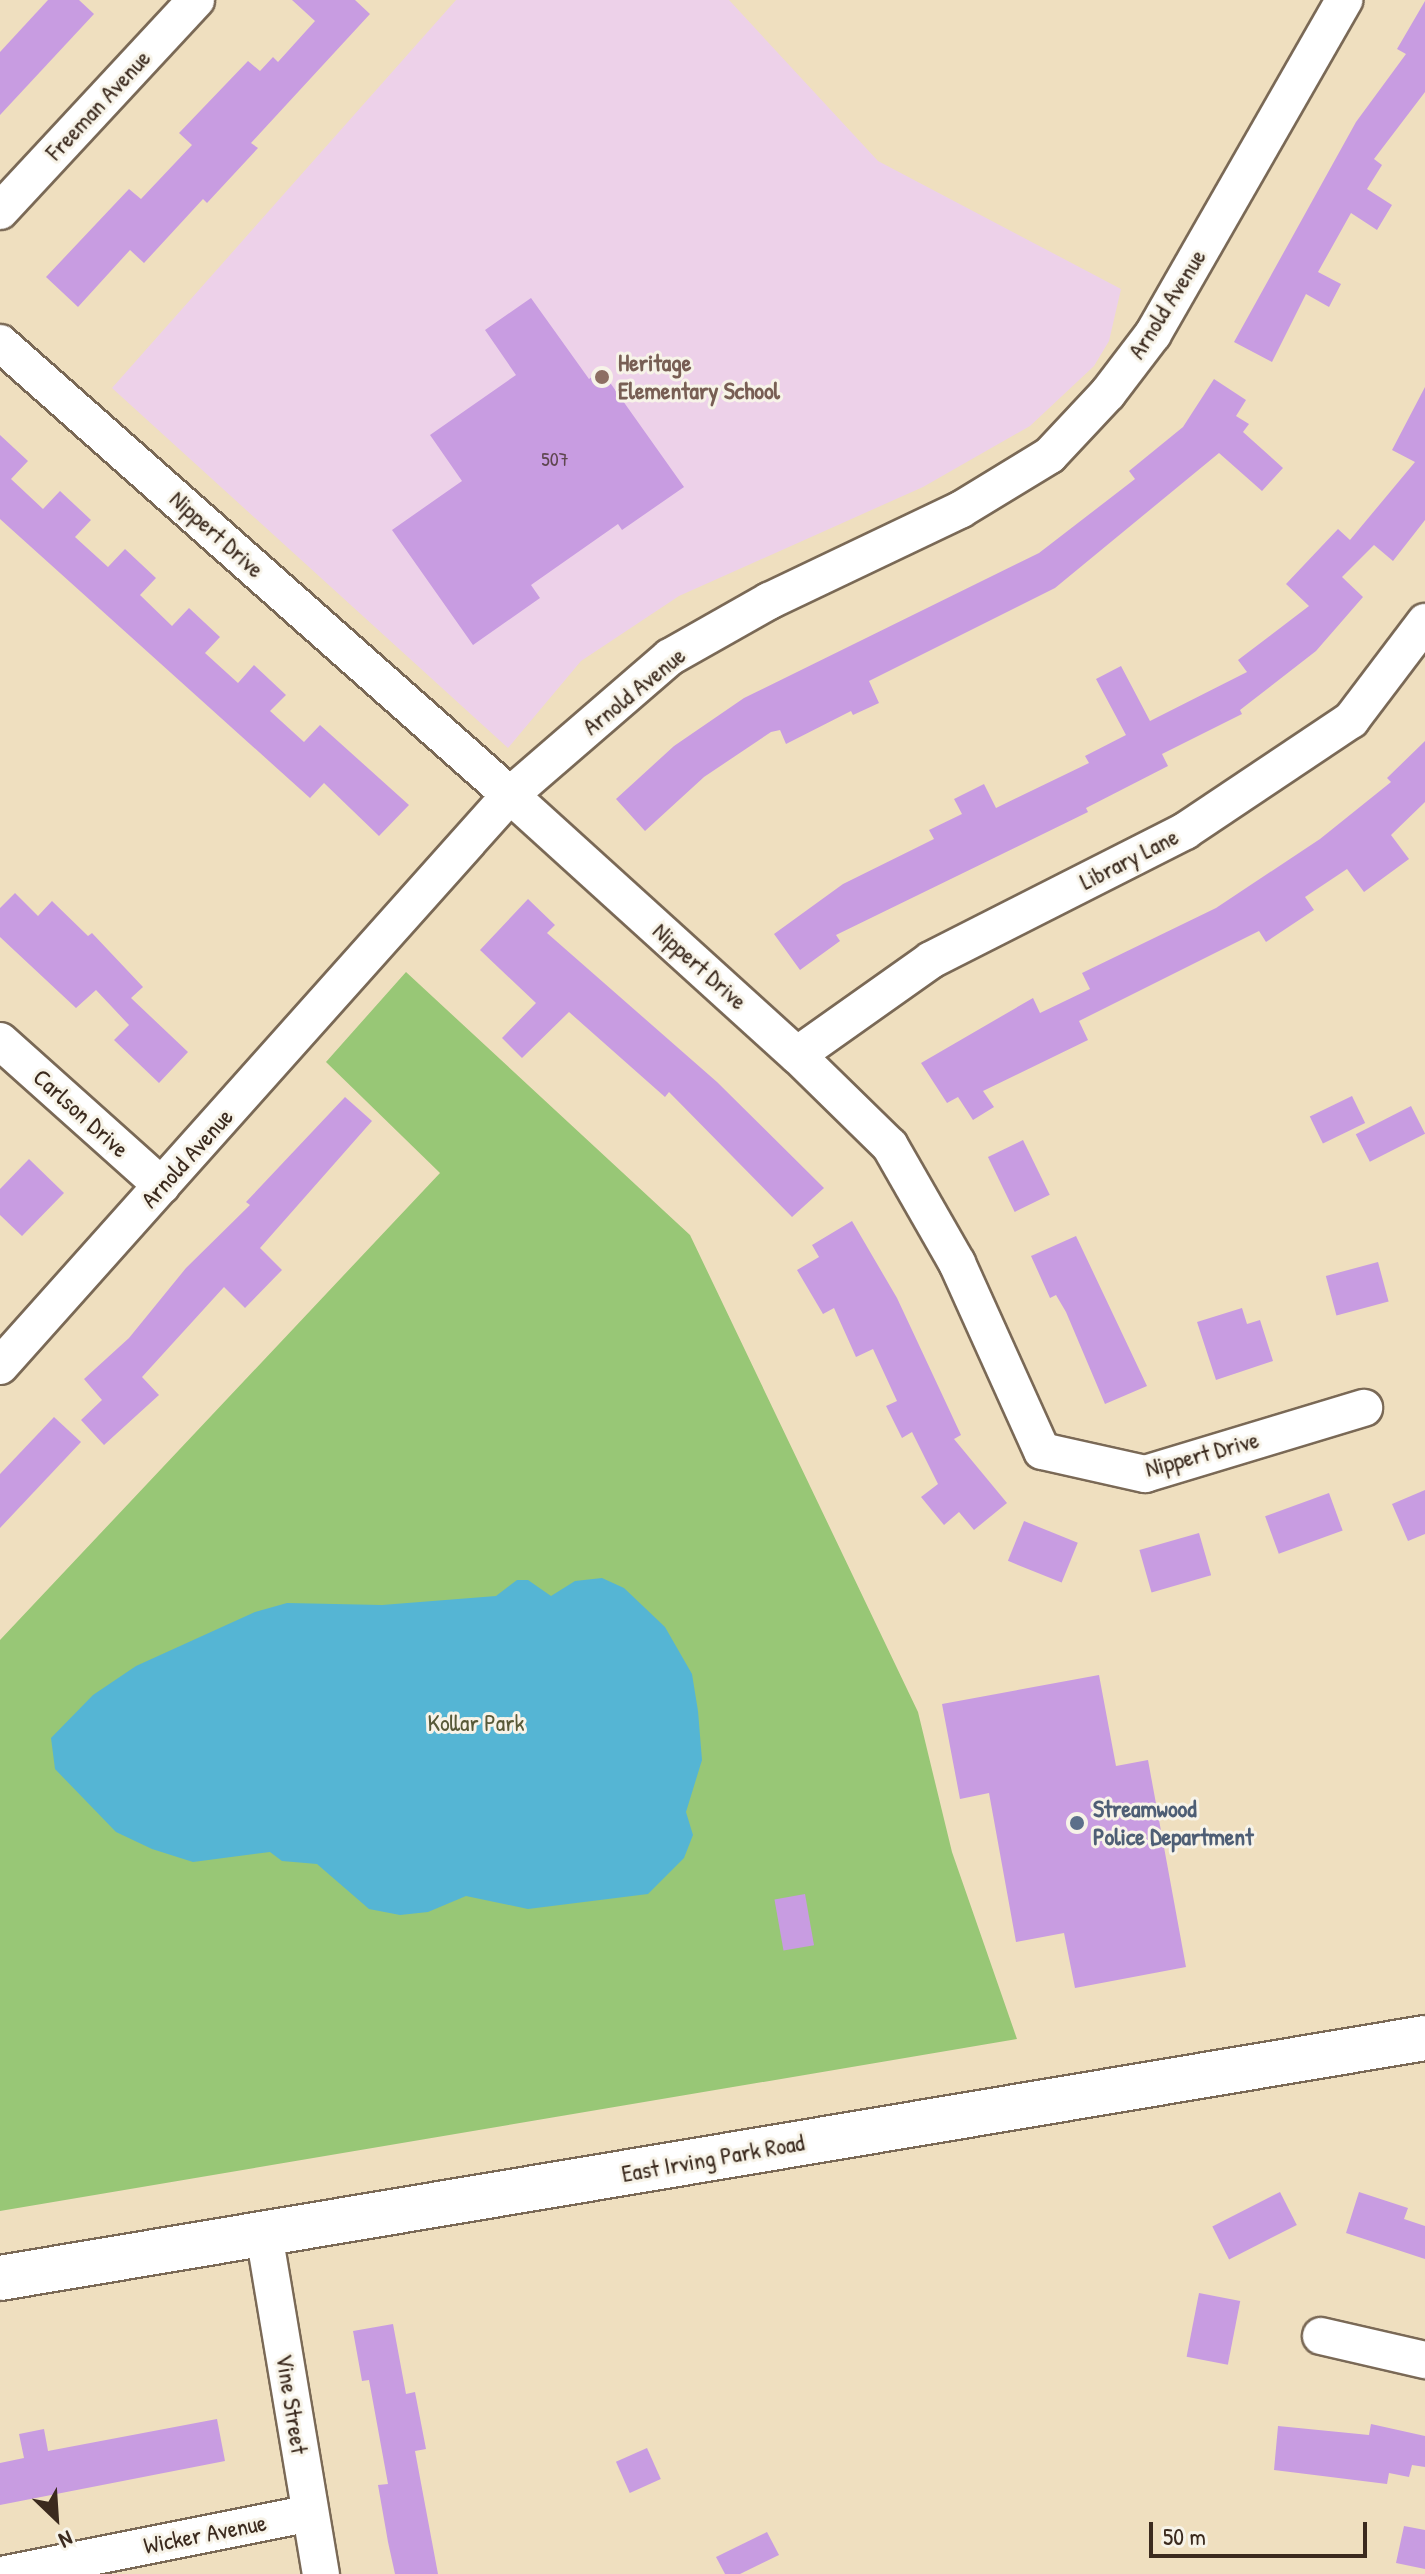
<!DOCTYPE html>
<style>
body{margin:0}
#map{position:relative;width:1425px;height:2574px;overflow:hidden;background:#efdfbf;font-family:"Patrick Hand",sans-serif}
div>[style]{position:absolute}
.built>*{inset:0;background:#edd1e9}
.green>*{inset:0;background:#98c776}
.water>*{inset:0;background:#55b5d4}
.building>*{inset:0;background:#c89ce1;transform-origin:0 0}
.roads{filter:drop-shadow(2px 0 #7a6956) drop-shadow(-2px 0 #7a6956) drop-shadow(0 2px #7a6956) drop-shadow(0 -2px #7a6956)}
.minor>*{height:36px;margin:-18px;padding:0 18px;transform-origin:18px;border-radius:18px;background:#fff}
.major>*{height:44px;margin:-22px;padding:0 22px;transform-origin:22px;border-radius:22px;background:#fff}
.dots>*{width:22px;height:22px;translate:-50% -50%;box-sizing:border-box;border:4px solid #f7f3e8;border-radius:50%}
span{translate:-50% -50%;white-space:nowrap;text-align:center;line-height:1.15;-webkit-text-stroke:6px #f7f3e8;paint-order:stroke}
.number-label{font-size:20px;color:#5e464f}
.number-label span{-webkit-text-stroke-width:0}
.street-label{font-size:24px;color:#3b2a1e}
.education-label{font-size:24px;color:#785e54;font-weight:700}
.left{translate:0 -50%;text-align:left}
.park-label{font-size:24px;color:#575938}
.service-label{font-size:24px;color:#4e5e75;font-weight:700}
.north{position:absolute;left:16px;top:2478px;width:80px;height:80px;-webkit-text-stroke:6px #f7f3e8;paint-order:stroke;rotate:155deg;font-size:22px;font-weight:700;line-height:32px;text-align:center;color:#3b2a1e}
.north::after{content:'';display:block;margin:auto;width:28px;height:36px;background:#3b2a1e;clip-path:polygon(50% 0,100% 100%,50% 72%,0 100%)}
.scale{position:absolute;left:1149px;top:2522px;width:218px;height:36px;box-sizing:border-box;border:4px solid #3b2a1e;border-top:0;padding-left:10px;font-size:24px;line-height:28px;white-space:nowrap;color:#3b2a1e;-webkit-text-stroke:6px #f7f3e8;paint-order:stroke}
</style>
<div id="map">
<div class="built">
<i style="clip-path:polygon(456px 0,729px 0,878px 161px,1121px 289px,1109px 341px,1094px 366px,1030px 426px,923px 487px,679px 596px,581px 661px,508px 748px,112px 388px)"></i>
</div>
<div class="green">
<i style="clip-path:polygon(406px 972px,690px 1235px,918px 1712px,952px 1852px,1017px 2039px,0 2211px,0 1640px,440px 1173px,326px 1062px)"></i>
</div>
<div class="water">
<i style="clip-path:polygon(602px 1578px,624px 1588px,665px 1627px,692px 1674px,698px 1711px,702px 1760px,686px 1812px,693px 1835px,684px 1858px,648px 1894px,528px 1909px,466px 1896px,428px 1912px,400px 1915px,369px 1909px,317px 1864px,282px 1861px,270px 1852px,193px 1862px,152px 1849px,116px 1832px,55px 1769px,51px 1738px,93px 1695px,136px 1666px,255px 1612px,287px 1603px,382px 1605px,496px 1596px,517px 1580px,528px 1580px,551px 1596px,575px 1581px)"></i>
</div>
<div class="building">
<i style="clip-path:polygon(48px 0,79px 0,94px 14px,0 115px,0 52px)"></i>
<i style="clip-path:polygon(292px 0,355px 0,370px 14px,251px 143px,258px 148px,207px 203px,203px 199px,144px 263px,130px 250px,78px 307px,46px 277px,129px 189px,141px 199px,192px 145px,179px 133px,248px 61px,260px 71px,273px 57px,278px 62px,315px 21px)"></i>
<i style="clip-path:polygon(1425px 1px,1425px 92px,1374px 159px,1382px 165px,1367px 189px,1392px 205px,1377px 230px,1351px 213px,1318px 272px,1341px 284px,1329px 307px,1306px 294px,1272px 362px,1234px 342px,1356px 122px,1406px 54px,1397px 49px)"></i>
<i style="clip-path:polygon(531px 298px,589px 379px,601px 370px,684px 487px,622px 530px,618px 524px,531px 585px,540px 598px,473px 645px,392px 530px,462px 481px,430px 435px,516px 375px,485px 330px)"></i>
<i style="clip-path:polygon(1214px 379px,1246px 400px,1236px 416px,1249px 424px,1243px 432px,1283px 468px,1262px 491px,1219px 453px,1055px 588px,869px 681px,879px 703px,853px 715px,851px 711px,786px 744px,780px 730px,771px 732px,704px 777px,645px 831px,616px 799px,674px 746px,744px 698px,1039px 553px,1135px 479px,1129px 471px,1183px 427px)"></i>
<i style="clip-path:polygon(1425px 387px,1425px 520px,1393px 561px,1374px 545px,1342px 577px,1363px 597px,1316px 651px,1240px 710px,1242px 714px,1162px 754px,1168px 766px,1086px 808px,1088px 812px,836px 935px,840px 941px,800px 970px,774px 934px,843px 884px,934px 839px,929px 830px,962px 814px,954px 799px,984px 784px,996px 808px,1089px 763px,1085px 756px,1126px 735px,1096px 679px,1121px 666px,1150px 721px,1247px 672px,1238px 660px,1309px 606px,1286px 584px,1338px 529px,1350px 540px,1415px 462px,1392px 450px)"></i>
<i style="clip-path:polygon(0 435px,28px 461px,11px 479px,43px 509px,60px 491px,91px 520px,75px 537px,108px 567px,125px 549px,156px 578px,140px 595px,172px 626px,189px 608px,220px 637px,205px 653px,238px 683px,254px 665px,286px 695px,270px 711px,304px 742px,320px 725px,409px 805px,379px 836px,324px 783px,310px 798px,0 519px)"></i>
<i style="clip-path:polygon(1425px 741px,1425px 802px,1391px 835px,1409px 859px,1364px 892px,1347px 869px,1305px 897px,1314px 910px,1266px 942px,1259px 931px,1079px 1021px,1088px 1040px,983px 1091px,994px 1107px,973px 1120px,958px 1097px,947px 1103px,921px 1063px,1033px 998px,1040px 1013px,1090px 989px,1082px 973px,1216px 908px,1320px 839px,1391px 782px,1387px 778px)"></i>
<i style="clip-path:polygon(15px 893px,38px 916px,52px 901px,88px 936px,92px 933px,143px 987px,131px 998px,188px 1052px,159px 1083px,114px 1040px,129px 1025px,96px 990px,76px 1008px,0 937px,0 908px)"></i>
<i style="clip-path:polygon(528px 899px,555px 925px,547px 933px,717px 1082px,824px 1188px,792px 1217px,669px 1092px,665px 1097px,569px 1012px,522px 1058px,502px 1038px,536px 1003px,480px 950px)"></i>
<i style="left:1352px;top:1096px;width:30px;height:47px;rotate:64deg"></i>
<i style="clip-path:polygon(345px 1097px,372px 1121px,260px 1248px,282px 1270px,245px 1308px,224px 1287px,142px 1377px,159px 1395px,104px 1445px,81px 1420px,102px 1400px,84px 1379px,129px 1338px,186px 1268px,250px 1205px,246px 1202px)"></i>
<i style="left:1411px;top:1106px;width:31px;height:62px;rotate:63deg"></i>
<i style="left:1023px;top:1140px;width:61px;height:39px;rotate:64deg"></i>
<i style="clip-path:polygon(29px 1159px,64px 1193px,22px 1236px,0 1215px,0 1189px)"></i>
<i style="clip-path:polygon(852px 1221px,897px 1298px,961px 1435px,954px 1439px,1007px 1503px,974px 1530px,959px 1512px,944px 1525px,921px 1497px,938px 1484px,912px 1432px,902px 1438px,886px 1406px,897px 1401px,873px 1349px,856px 1357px,834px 1308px,823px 1314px,797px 1270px,819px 1257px,812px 1245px)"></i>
<i style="clip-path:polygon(1076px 1236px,1147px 1386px,1105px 1404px,1066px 1312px,1056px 1295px,1050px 1298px,1031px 1256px)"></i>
<i style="left:1378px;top:1262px;width:41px;height:54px;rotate:75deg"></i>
<i style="clip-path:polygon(1242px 1308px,1247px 1324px,1260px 1320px,1273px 1361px,1216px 1380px,1197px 1322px)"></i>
<i style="clip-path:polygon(54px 1417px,81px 1442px,0 1528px,0 1474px)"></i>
<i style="clip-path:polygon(1425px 1490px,1425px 1534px,1408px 1541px,1392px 1504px)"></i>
<i style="left:1329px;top:1493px;width:40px;height:68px;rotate:70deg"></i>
<i style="left:1024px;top:1521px;width:58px;height:43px;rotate:22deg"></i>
<i style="left:1199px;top:1533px;width:44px;height:62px;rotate:74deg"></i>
<i style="clip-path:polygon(1099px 1675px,1116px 1766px,1148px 1760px,1186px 1967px,1075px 1988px,1064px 1933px,1016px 1942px,989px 1793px,960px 1799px,942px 1704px)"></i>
<i style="left:805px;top:1894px;width:52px;height:31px;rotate:80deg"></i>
<i style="left:1280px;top:2192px;width:37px;height:76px;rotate:63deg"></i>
<i style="clip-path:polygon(1359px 2192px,1408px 2208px,1404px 2219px,1425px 2226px,1425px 2259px,1346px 2233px)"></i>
<i style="left:1199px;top:2293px;width:42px;height:65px;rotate:11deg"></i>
<i style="clip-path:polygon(393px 2324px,406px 2394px,415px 2392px,426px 2449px,415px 2451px,438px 2574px,395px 2574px,388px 2542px,378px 2485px,388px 2484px,369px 2380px,362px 2381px,353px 2331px)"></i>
<i style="clip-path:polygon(217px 2419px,225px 2461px,0 2505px,0 2463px,24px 2458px,19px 2434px,44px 2429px,48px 2451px)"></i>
<i style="clip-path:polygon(1371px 2424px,1425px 2436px,1425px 2467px,1412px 2465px,1409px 2477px,1389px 2473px,1387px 2484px,1274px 2470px,1278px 2426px,1369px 2435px)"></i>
<i style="left:647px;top:2448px;width:34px;height:34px;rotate:66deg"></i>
<i style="clip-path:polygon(1404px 2526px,1425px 2530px,1425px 2569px,1396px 2563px)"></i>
<i style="clip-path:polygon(767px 2532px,779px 2555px,740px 2574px,725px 2574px,716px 2557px)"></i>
</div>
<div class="roads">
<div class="minor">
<i style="left:0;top:211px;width:288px;rotate:-47.1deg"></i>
<i style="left:0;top:343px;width:681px;rotate:41.55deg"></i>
<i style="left:510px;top:795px;width:387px;rotate:42.2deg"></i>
<i style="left:797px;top:1055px;width:130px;rotate:44.4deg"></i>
<i style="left:890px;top:1146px;width:135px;rotate:60.2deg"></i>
<i style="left:957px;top:1263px;width:206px;rotate:65.7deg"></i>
<i style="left:1042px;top:1451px;width:106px;rotate:12.6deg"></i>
<i style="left:1145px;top:1474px;width:229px;rotate:-16.8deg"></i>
<i style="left:0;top:1041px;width:217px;rotate:41.8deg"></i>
<i style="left:797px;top:1055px;width:164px;rotate:-35.3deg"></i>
<i style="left:931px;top:960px;width:285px;rotate:-26.9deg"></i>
<i style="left:1185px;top:831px;width:200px;rotate:-33.8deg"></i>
<i style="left:1351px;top:720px;width:123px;rotate:-52.9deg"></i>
<i style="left:0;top:1366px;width:766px;rotate:-48.23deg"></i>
<i style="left:510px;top:795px;width:211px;rotate:-40.8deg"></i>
<i style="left:670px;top:657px;width:114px;rotate:-29.5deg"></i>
<i style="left:769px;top:601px;width:212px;rotate:-25.5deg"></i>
<i style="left:960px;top:510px;width:105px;rotate:-31.4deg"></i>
<i style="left:1050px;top:455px;width:85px;rotate:-46.9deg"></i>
<i style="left:1108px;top:393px;width:74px;rotate:-52.7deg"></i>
<i style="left:1153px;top:334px;width:385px;rotate:-60.2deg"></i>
<i style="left:264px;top:2234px;width:345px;rotate:80.5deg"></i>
<i style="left:1321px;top:2336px;width:107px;rotate:13deg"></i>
<i style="left:6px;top:2574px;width:310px;rotate:-11.3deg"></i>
</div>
<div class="major">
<i style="left:0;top:2278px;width:1445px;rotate:-9.56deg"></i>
</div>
</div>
<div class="dots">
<i style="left:602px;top:377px;background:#8d6e63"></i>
<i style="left:1077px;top:1823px;background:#5c6f8a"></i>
</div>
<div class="number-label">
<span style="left:555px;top:458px">507</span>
</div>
<div class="street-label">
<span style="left:98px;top:105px;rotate:-47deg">Freeman Avenue</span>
<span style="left:1167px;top:304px;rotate:-58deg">Arnold Avenue</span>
<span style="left:217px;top:534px;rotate:42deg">Nippert Drive</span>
<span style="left:634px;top:691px;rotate:-39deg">Arnold Avenue</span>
<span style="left:1129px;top:859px;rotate:-27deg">Library Lane</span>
<span style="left:700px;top:966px;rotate:42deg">Nippert Drive</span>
<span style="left:81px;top:1113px;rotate:42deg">Carlson Drive</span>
<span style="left:187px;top:1158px;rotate:-48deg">Arnold Avenue</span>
<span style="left:1202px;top:1454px;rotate:-15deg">Nippert Drive</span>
<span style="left:713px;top:2158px;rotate:-10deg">East Irving Park Road</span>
<span style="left:292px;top:2404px;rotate:81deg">Vine Street</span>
<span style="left:205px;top:2534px;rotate:-11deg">Wicker Avenue</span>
</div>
<div class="education-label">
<span class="left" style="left:618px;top:377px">Heritage<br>Elementary School</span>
</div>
<div class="park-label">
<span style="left:476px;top:1723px">Kollar Park</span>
</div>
<div class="service-label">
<span class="left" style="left:1093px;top:1823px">Streamwood<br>Police Department</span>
</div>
<div class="north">N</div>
<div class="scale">50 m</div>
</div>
